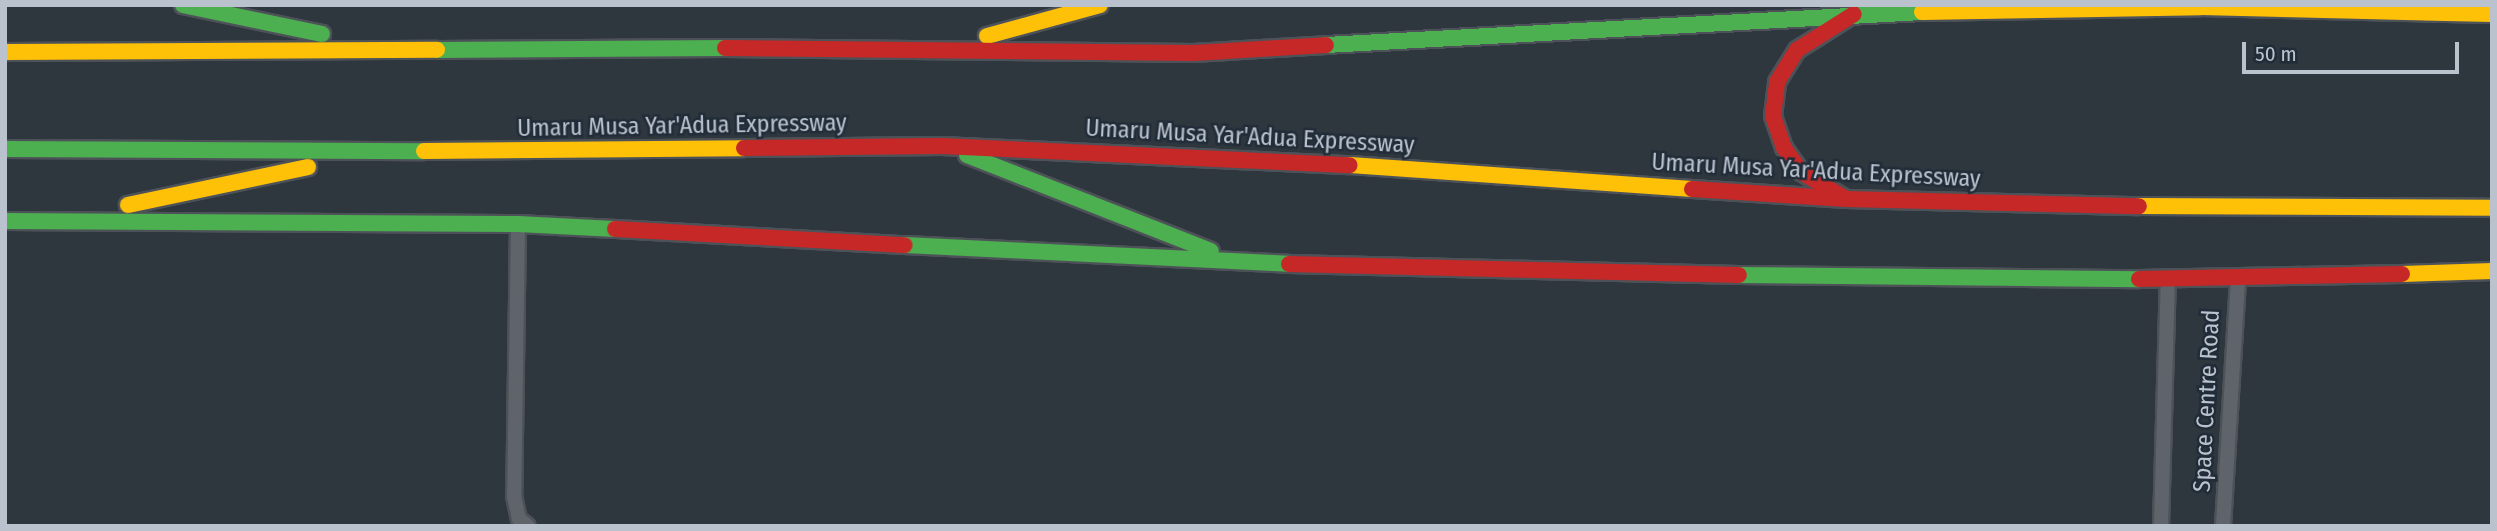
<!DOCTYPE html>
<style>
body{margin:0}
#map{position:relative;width:2497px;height:531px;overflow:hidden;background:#2e363e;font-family:"Fira Sans Condensed",sans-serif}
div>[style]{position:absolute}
.roads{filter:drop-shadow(2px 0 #4d5258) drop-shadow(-2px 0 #4d5258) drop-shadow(0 2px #4d5258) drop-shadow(0 -2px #4d5258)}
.lane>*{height:14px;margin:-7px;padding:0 7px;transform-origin:7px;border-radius:7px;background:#5f646b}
.fast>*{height:16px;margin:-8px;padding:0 8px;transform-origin:8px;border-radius:8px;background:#4caf50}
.slow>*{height:16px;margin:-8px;padding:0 8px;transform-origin:8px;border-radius:8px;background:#ffc107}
.jam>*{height:16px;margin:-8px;padding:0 8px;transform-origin:8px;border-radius:8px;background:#c62828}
span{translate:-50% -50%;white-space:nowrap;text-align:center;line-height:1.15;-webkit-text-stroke:5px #212c39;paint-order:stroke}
.street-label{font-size:24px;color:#bac2cd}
.frame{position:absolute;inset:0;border:7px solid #bac2cd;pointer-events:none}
.scale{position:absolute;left:2242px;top:42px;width:217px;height:32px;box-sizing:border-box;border:4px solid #bac2cd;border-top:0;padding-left:9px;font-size:21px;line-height:24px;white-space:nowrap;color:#bac2cd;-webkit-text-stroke:5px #212c39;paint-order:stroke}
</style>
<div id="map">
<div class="roads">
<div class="lane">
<i style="left:518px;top:224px;width:272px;rotate:90.8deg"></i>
<i style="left:514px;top:496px;width:24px;rotate:78deg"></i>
<i style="left:519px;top:519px;width:11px;rotate:38deg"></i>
<i style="left:2161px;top:526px;width:246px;rotate:-88.4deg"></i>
<i style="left:2223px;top:526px;width:247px;rotate:-86.5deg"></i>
</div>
<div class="fast">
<i style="left:183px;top:5px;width:142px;rotate:11.8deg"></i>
<i style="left:1326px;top:45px;width:597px;rotate:-3.17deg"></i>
<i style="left:437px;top:50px;width:288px;rotate:-0.4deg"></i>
<i style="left:5px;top:149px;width:419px;rotate:0.3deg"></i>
<i style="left:967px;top:155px;width:262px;rotate:21.5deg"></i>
<i style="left:5px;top:221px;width:513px;rotate:0.34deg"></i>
<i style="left:518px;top:224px;width:97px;rotate:3deg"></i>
<i style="left:905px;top:245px;width:384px;rotate:2.8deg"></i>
<i style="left:1739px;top:275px;width:400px;rotate:0.6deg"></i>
</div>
<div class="slow">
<i style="left:1922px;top:12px;width:279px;rotate:-1deg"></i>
<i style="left:2201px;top:7px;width:291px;rotate:1.4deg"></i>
<i style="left:987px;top:36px;width:117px;rotate:-15.3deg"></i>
<i style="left:5px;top:52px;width:432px;rotate:-0.3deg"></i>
<i style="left:424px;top:151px;width:320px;rotate:-0.5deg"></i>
<i style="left:1350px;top:165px;width:343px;rotate:4deg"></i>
<i style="left:128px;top:205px;width:184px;rotate:-11.9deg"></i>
<i style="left:2139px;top:206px;width:353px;rotate:0.3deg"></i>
<i style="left:2402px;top:274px;width:90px;rotate:-1.9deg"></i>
</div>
<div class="jam">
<i style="left:725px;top:48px;width:468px;rotate:0.6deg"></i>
<i style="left:1193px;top:53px;width:133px;rotate:-3.4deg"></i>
<i style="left:744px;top:148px;width:198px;rotate:-0.6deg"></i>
<i style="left:942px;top:146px;width:408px;rotate:2.7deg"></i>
<i style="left:1692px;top:189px;width:154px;rotate:3.7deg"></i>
<i style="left:1846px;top:199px;width:293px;rotate:1.4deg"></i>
<i style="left:1843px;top:197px;width:49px;rotate:-149.2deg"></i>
<i style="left:1801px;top:172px;width:29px;rotate:-125deg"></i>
<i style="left:1784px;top:148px;width:34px;rotate:-109deg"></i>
<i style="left:1773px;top:116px;width:34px;rotate:-83deg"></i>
<i style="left:1777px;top:82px;width:38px;rotate:-58deg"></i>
<i style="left:1797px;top:50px;width:67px;rotate:-32.3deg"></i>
<i style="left:615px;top:229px;width:290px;rotate:3.2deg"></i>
<i style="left:1289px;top:264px;width:450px;rotate:1.4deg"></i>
<i style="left:2139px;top:279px;width:263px;rotate:-1.1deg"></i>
</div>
</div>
<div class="street-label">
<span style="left:682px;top:126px;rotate:-1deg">Umaru Musa Yar'Adua Expressway</span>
<span style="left:1250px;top:137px;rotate:3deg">Umaru Musa Yar'Adua Expressway</span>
<span style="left:1816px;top:171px;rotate:3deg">Umaru Musa Yar'Adua Expressway</span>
<span style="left:2207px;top:401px;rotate:-87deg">Space Centre Road</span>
</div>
<div class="frame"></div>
<div class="scale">50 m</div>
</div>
